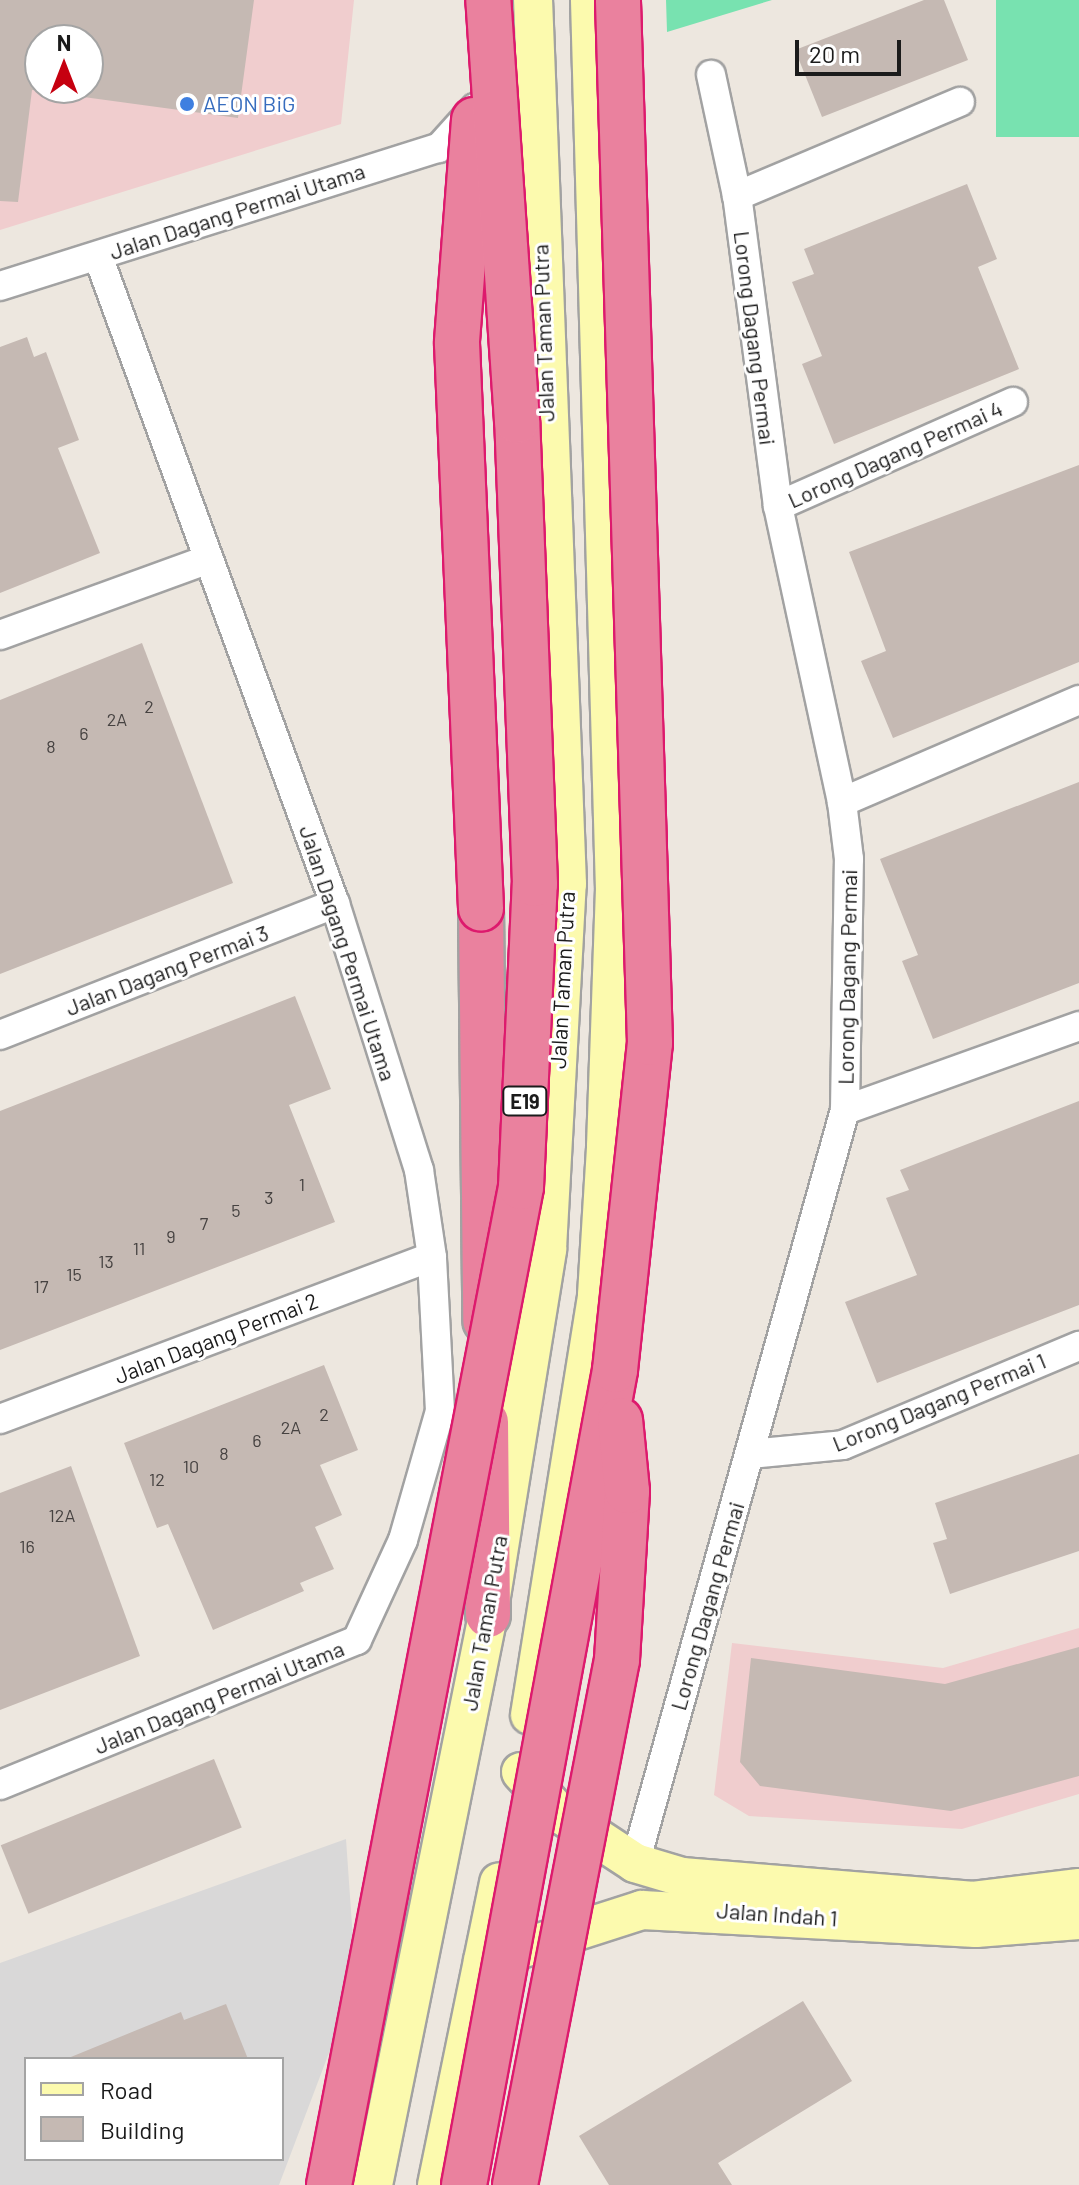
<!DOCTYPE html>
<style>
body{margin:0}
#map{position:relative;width:1079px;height:2185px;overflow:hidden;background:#ede7df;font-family:Barlow,sans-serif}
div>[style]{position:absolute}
.residential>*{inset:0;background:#d9d8d8}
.commercial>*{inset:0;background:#f0cdce}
.pitch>*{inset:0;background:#78e2b0;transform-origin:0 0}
.building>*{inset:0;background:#c5b9b3;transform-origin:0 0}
.roads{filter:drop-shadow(2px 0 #a2a2a2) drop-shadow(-2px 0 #a2a2a2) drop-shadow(0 2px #a2a2a2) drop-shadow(0 -2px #a2a2a2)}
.street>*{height:28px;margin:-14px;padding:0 14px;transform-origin:14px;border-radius:14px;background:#fff}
.secondary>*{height:38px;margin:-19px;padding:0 19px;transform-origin:19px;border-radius:19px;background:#fcfaae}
.highway>*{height:44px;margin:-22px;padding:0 22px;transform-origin:22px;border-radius:22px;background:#ea819e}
.bridges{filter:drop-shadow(2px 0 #dd1a6d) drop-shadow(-2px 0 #dd1a6d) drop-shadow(0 2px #dd1a6d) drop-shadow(0 -2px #dd1a6d)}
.highway-bridge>*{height:44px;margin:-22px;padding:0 22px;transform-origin:22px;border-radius:22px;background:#ea819e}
.dots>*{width:22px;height:22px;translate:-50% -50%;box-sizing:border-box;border:4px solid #fff;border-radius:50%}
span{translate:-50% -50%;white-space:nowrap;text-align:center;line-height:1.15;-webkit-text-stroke:6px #fff;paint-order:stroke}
.number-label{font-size:18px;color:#464241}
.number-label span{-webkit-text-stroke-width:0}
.shield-label span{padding:2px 6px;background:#fff;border:2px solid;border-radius:6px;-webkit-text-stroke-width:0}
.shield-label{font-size:20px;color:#1b1b1b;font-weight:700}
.shop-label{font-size:22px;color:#366cbe}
.left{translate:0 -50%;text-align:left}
.street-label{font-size:22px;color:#1b1b1b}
.legend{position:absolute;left:24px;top:2057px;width:260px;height:104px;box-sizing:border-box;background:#fff;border:2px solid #a4a4a4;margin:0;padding:10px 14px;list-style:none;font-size:24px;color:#1b1b1b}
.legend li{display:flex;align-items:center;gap:16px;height:40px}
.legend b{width:40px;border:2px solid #a4a4a4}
.north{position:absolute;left:24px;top:24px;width:80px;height:80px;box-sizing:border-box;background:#fff;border:2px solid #a4a4a4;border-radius:50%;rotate:0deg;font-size:22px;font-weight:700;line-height:32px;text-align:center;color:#1b1b1b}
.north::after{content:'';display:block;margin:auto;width:28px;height:36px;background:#c60010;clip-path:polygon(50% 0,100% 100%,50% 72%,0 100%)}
.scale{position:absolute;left:795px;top:40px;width:106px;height:36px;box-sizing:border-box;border:4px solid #1b1b1b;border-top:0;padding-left:10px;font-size:24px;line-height:28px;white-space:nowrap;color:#1b1b1b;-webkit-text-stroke:6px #fff;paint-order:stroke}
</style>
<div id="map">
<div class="residential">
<i style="clip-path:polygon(evenodd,346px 1839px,354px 1954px,341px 2021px,279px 2185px,0 2185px,0 1963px,346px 1839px,26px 2059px,282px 2059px,282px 2159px,26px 2159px,26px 2059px)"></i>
</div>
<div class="commercial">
<i style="clip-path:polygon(evenodd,0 0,354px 0,341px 124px,0 230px,0 0,40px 40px,88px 40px,88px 88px,40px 88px,40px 40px)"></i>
<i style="clip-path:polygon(1079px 1628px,1079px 1794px,962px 1829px,749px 1816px,714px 1795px,732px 1643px,943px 1668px)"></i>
</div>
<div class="pitch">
<i style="clip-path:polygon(666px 0,772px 0,667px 32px)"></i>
<i style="left:996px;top:0;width:83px;height:137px"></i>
</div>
<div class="building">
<i style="clip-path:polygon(evenodd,0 0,254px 0,238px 118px,32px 90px,18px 202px,0 201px,0 0,40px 40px,88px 40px,88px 88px,40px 88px,40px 40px)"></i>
<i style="clip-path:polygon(924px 0,944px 0,968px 60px,822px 117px,795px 50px)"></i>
<i style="clip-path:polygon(967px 184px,997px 259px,978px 267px,1019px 369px,834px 444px,802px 364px,822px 356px,792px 282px,814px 274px,804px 249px)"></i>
<i style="clip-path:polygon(27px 337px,34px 357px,46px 352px,79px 440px,58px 448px,100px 553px,0 593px,0 347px)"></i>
<i style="clip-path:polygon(1079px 465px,1079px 662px,893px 738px,861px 661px,886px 651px,849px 552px)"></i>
<i style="clip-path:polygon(142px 643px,233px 883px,0 974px,0 700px)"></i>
<i style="clip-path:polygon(1079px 782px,1079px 983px,933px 1039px,902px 961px,918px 955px,880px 859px)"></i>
<i style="clip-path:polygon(295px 996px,331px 1089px,289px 1105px,335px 1222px,0 1350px,0 1111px)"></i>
<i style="clip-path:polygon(1079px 1101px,1079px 1305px,877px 1383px,845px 1302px,917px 1275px,886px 1198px,909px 1190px,900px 1170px)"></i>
<i style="clip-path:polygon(324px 1365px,358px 1450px,320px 1465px,342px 1515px,315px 1527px,334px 1569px,300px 1583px,304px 1591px,213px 1630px,168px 1524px,157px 1528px,124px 1443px)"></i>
<i style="clip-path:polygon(1079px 1454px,1079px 1551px,950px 1594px,933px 1543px,947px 1539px,935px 1503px)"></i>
<i style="clip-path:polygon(71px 1466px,140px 1656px,0 1710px,0 1493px)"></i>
<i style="clip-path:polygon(1079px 1647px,1079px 1776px,951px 1811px,760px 1786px,740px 1762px,751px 1658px,945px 1684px)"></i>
<i style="left:214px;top:1759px;width:74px;height:230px;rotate:68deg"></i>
<i style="clip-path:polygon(803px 2001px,852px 2081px,718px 2163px,732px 2185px,609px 2185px,579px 2136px)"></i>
<i style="clip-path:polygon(226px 2004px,248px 2059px,66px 2059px,181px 2012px,184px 2020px)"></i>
</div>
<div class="roads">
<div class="street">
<i style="left:737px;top:196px;width:242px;rotate:-22.9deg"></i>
<i style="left:0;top:286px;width:460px;rotate:-17.5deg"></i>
<i style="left:439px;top:148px;width:54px;rotate:-48deg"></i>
<i style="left:778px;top:506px;width:257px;rotate:-23.9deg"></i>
<i style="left:0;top:635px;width:222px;rotate:-20deg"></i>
<i style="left:842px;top:802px;width:258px;rotate:-23.3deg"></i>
<i style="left:0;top:1035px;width:360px;rotate:-21.4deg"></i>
<i style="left:845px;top:1110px;width:249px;rotate:-19.7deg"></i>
<i style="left:0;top:1419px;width:461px;rotate:-20.6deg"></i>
<i style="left:750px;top:1454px;width:93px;rotate:-5.5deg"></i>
<i style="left:843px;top:1445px;width:256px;rotate:-22.8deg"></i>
<i style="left:0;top:1785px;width:385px;rotate:-22.1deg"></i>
<i style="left:357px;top:1640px;width:110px;rotate:-65.3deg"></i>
<i style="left:403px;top:1540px;width:134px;rotate:-74deg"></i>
<i style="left:440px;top:1411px;width:154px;rotate:-93deg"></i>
<i style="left:432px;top:1257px;width:88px;rotate:-98.5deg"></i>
<i style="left:419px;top:1170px;width:279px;rotate:-107.5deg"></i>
<i style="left:335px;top:904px;width:690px;rotate:-110.09deg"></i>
<i style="left:635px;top:1863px;width:782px;rotate:-74.42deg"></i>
<i style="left:845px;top:1110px;width:251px;rotate:-89.1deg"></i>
<i style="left:849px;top:859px;width:57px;rotate:-97deg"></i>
<i style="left:842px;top:802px;width:303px;rotate:-102.2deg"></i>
<i style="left:778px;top:506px;width:313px;rotate:-97.5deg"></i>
<i style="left:737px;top:196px;width:124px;rotate:-102.1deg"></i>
</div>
<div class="secondary">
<i style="left:530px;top:1715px;width:425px;rotate:-80.9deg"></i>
<i style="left:597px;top:1295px;width:149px;rotate:-86.5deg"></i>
<i style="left:606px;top:1146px;width:256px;rotate:-88deg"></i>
<i style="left:615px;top:890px;width:890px;rotate:-91.61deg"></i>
<i style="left:521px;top:1772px;width:56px;rotate:47.2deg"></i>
<i style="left:559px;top:1813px;width:91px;rotate:33.3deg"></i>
<i style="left:635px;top:1863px;width:49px;rotate:16.6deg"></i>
<i style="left:682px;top:1877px;width:290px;rotate:4.7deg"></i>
<i style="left:971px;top:1901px;width:109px;rotate:-6.9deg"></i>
<i style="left:483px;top:1961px;width:167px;rotate:-17.8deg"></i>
<i style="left:642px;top:1910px;width:334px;rotate:3.1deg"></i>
<i style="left:976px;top:1928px;width:103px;rotate:-4.4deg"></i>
<i style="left:373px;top:2185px;width:581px;rotate:-78.59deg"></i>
<i style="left:488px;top:1615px;width:371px;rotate:-80.8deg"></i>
<i style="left:547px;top:1249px;width:366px;rotate:-86.9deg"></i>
<i style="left:567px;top:884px;width:885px;rotate:-92.2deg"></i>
<i style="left:437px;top:2185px;width:309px;rotate:-78.4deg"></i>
</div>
<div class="highway">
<i style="left:481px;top:908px;width:413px;rotate:89.4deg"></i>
<i style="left:486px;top:1422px;width:193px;rotate:89.4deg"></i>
</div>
</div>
<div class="bridges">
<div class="highway-bridge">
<i style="left:474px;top:120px;width:224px;rotate:94.4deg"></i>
<i style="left:457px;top:343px;width:566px;rotate:87.57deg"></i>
<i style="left:329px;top:2185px;width:1016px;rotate:-79.11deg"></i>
<i style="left:521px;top:1187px;width:303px;rotate:-87.4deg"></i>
<i style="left:535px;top:884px;width:463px;rotate:-92.2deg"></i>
<i style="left:517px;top:421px;width:422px;rotate:-93.9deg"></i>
<i style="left:464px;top:2185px;width:829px;rotate:-79.5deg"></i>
<i style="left:615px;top:1370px;width:329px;rotate:-83.9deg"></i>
<i style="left:650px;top:1043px;width:1043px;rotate:-91.76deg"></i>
<i style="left:515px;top:2185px;width:535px;rotate:-79.01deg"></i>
<i style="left:617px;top:1660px;width:169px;rotate:-86.6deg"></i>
<i style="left:627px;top:1491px;width:71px;rotate:-95.6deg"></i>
</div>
</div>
<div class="dots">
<i style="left:187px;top:104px;background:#3f7fe0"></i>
</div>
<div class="number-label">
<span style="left:149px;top:706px">2</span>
<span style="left:117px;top:719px">2A</span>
<span style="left:84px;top:733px">6</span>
<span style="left:51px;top:746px">8</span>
<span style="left:302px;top:1184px">1</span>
<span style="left:269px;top:1197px">3</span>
<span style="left:236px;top:1210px">5</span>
<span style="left:204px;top:1223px">7</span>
<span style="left:171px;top:1236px">9</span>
<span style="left:139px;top:1248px">11</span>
<span style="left:106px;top:1261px">13</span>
<span style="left:74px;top:1274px">15</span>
<span style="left:41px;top:1286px">17</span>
<span style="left:324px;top:1414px">2</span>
<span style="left:291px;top:1427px">2A</span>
<span style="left:257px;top:1440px">6</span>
<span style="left:224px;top:1453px">8</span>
<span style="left:191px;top:1466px">10</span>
<span style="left:157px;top:1479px">12</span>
<span style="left:62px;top:1515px">12A</span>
<span style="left:27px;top:1546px">16</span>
</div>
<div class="shield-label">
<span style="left:525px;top:1101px">E19</span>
</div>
<div class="shop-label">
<span class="left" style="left:203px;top:104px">AEON BiG</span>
</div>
<div class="street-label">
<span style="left:237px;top:211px;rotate:-18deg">Jalan Dagang Permai Utama</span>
<span style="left:543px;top:333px;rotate:-92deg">Jalan Taman Putra</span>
<span style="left:755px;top:338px;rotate:83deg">Lorong Dagang Permai</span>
<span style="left:895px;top:454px;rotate:-24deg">Lorong Dagang Permai 4</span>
<span style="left:348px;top:953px;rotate:72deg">Jalan Dagang Permai Utama</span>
<span style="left:167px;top:970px;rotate:-21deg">Jalan Dagang Permai 3</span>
<span style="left:847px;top:977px;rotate:-89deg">Lorong Dagang Permai</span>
<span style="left:562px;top:980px;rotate:-87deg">Jalan Taman Putra</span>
<span style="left:216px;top:1338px;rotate:-21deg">Jalan Dagang Permai 2</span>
<span style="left:939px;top:1402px;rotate:-22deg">Lorong Dagang Permai 1</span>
<span style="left:707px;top:1606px;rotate:-74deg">Lorong Dagang Permai</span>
<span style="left:484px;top:1623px;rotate:-80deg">Jalan Taman Putra</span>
<span style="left:219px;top:1697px;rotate:-22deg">Jalan Dagang Permai Utama</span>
<span style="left:777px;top:1914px;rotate:4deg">Jalan Indah 1</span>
</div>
<ul class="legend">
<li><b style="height:10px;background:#fcfaae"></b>Road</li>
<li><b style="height:22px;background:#c5b9b3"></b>Building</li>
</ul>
<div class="north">N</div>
<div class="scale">20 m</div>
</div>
